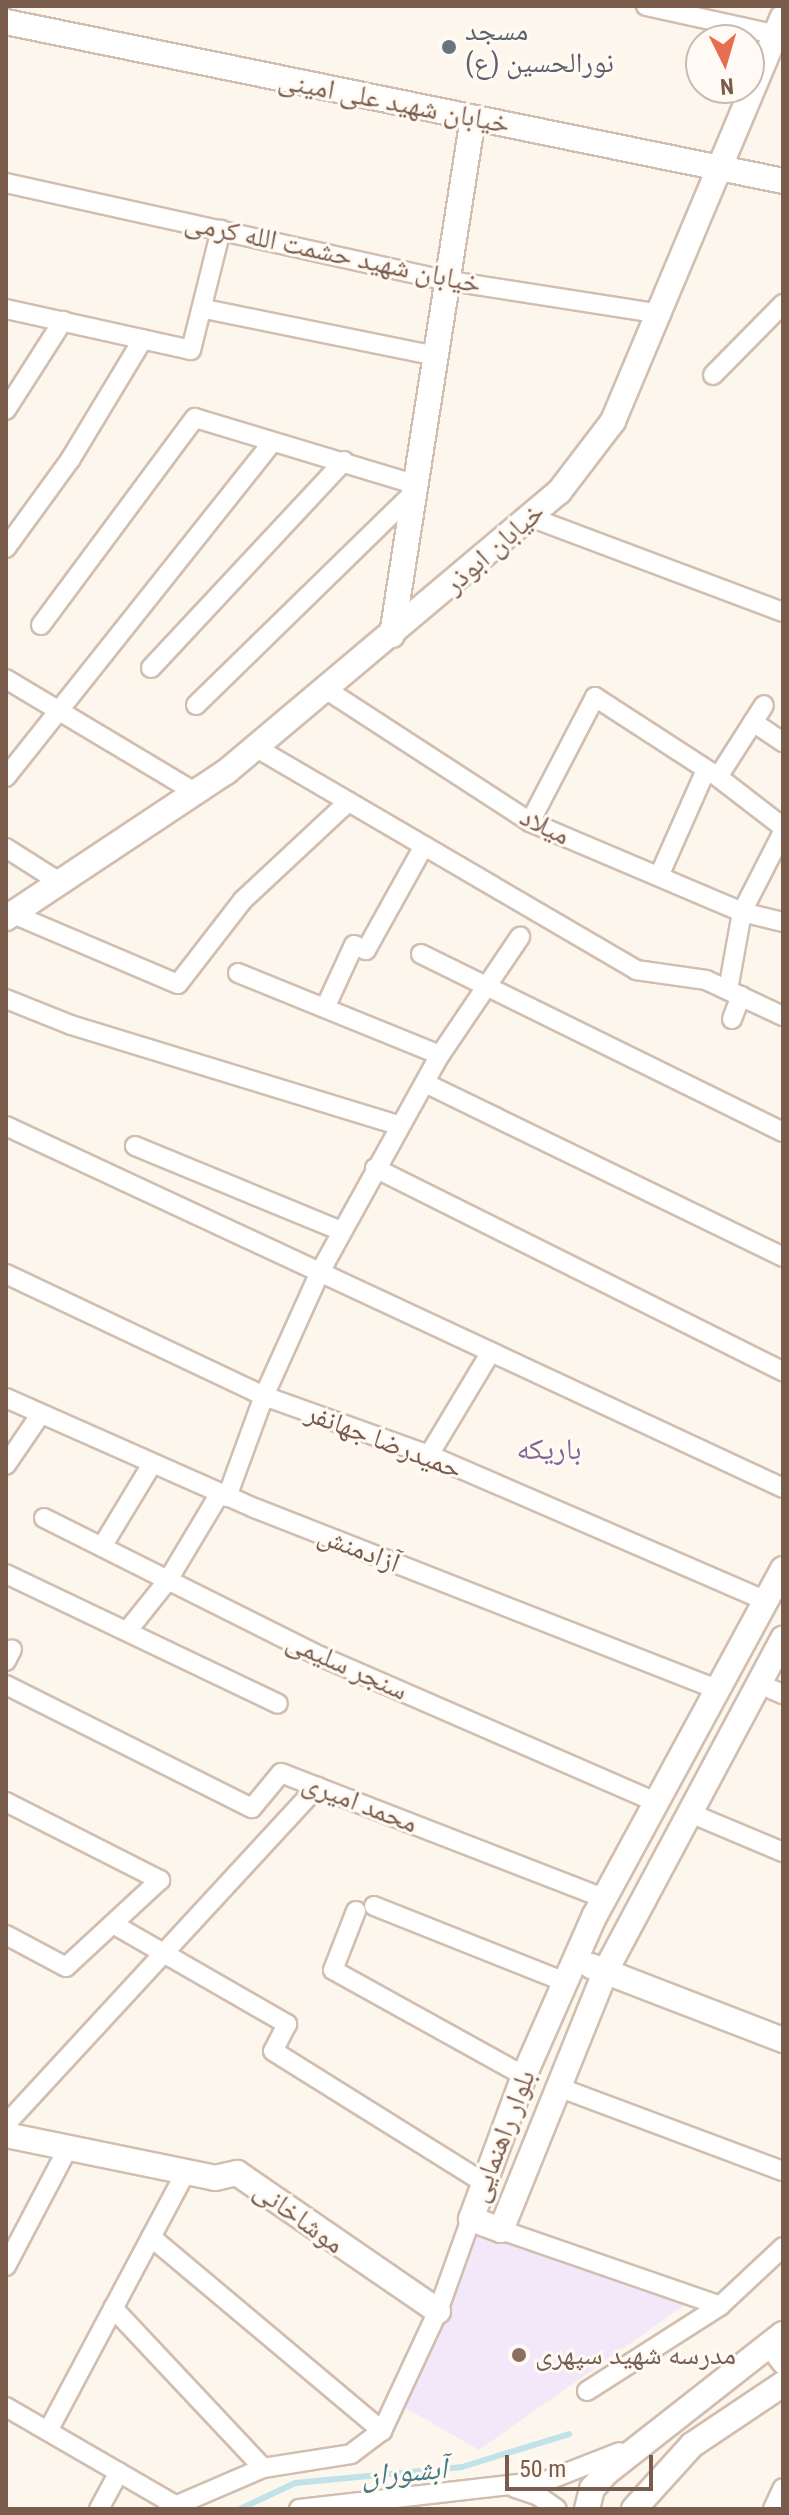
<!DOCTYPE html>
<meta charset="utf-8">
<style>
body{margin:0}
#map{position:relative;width:789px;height:2515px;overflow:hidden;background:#fdf6ec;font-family:"Roboto Condensed","Noto Naskh Arabic",sans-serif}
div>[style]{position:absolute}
.education>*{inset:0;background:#f3e8fa}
.stream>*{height:6px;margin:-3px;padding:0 3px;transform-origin:3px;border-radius:3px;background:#bfe3e8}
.roads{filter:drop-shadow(2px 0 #d1beb0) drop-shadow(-2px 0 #d1beb0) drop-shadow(0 2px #d1beb0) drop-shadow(0 -2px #d1beb0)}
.street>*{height:18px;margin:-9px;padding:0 9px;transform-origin:9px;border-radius:9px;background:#fff}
.secondary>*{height:24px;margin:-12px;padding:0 12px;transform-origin:12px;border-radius:12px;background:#fff}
.dots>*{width:22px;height:22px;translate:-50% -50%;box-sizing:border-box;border:4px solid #fffaf3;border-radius:50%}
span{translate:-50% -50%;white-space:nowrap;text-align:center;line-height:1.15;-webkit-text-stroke:6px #fffaf3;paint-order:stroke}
.worship-label{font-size:28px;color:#5b616d}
.left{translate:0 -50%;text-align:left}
.street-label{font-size:28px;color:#7a5c4d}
.education-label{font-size:28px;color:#785e54}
.neighbourhood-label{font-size:30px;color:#846695}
.water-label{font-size:30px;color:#437c86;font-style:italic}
.frame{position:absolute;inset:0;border:8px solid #7a5c4d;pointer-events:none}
.north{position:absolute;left:685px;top:24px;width:80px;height:80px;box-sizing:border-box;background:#fffaf3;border:2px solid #cabbb1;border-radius:50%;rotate:175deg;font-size:22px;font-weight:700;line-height:32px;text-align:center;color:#7a5c4d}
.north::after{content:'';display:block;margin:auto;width:28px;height:36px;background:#e76f51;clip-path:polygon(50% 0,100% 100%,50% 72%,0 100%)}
.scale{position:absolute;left:505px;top:2455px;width:148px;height:36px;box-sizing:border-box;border:4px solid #7a5c4d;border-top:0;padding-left:10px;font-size:24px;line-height:28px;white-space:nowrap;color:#7a5c4d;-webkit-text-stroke:6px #fffaf3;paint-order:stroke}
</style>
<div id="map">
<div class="education">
<i style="clip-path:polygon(477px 2231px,686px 2304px,479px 2450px,404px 2407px)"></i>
</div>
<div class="stream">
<i style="left:240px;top:2509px;width:61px;rotate:-25.3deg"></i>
<i style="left:295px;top:2483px;width:168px;rotate:-5.5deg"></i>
<i style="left:462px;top:2467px;width:112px;rotate:-17.1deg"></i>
</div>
<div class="roads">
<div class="street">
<i style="left:646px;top:6px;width:140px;rotate:12.4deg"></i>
<i style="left:6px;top:183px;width:449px;rotate:12.5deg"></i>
<i style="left:444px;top:280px;width:220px;rotate:8.9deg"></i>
<i style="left:6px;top:309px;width:189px;rotate:12.5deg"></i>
<i style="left:191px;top:350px;width:124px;rotate:-76deg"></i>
<i style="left:205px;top:309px;width:232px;rotate:11.5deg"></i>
<i style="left:713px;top:375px;width:100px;rotate:-45.4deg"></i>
<i style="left:6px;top:410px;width:106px;rotate:-57.4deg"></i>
<i style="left:530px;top:517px;width:270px;rotate:20.6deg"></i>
<i style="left:6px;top:548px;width:109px;rotate:-54deg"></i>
<i style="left:70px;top:460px;width:141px;rotate:-58.9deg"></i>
<i style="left:41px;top:625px;width:258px;rotate:-53.4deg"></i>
<i style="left:195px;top:418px;width:229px;rotate:16.8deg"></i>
<i style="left:151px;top:668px;width:283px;rotate:-47deg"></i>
<i style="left:6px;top:679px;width:220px;rotate:30.9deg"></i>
<i style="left:327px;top:690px;width:242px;rotate:33deg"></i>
<i style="left:530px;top:822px;width:230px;rotate:23deg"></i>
<i style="left:742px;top:912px;width:42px;rotate:13.7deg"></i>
<i style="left:196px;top:705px;width:302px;rotate:-44.3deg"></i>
<i style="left:753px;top:722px;width:36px;rotate:34deg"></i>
<i style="left:255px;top:747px;width:441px;rotate:30.3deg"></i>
<i style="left:636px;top:970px;width:71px;rotate:8.1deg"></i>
<i style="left:706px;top:980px;width:85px;rotate:25.1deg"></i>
<i style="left:6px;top:777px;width:427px;rotate:-51.5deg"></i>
<i style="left:718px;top:777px;width:82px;rotate:37.6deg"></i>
<i style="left:530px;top:822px;width:141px;rotate:-62.5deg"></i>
<i style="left:595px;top:697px;width:147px;rotate:33deg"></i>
<i style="left:718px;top:777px;width:85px;rotate:-57.4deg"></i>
<i style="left:6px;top:848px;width:65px;rotate:32.5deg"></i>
<i style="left:659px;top:876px;width:116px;rotate:-66.1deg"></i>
<i style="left:13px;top:914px;width:179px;rotate:23deg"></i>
<i style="left:178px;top:984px;width:106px;rotate:-52.3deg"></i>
<i style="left:243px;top:900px;width:144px;rotate:-43deg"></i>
<i style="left:421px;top:954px;width:403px;rotate:26.2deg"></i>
<i style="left:238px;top:973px;width:218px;rotate:22.1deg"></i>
<i style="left:728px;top:990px;width:79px;rotate:-79.8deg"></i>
<i style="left:742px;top:912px;width:90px;rotate:-62.9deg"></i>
<i style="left:6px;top:999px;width:70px;rotate:21.8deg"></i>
<i style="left:71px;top:1025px;width:343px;rotate:17deg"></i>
<i style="left:325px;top:1008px;width:69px;rotate:-65.3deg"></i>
<i style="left:354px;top:945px;width:13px;rotate:23deg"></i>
<i style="left:366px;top:950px;width:119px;rotate:-60.9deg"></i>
<i style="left:732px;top:1019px;width:25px;rotate:-69deg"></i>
<i style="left:425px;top:1083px;width:398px;rotate:25.9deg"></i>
<i style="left:6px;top:1126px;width:857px;rotate:24.98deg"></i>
<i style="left:135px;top:1146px;width:223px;rotate:22.4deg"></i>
<i style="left:375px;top:1168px;width:456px;rotate:26.5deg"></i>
<i style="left:6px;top:1274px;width:285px;rotate:25.3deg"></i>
<i style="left:264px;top:1396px;width:175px;rotate:19.7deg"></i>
<i style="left:429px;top:1455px;width:367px;rotate:23.4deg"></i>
<i style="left:6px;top:1398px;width:274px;rotate:23.9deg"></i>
<i style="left:257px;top:1509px;width:494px;rotate:21.4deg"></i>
<i style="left:429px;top:1455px;width:120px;rotate:-59deg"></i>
<i style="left:6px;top:1465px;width:60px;rotate:-55.8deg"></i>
<i style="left:227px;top:1497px;width:108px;rotate:-69.9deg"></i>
<i style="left:264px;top:1396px;width:136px;rotate:-65.7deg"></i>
<i style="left:320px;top:1272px;width:248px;rotate:-61.1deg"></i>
<i style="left:440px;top:1055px;width:143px;rotate:-55.9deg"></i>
<i style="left:44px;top:1518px;width:309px;rotate:26.6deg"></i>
<i style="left:320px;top:1656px;width:366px;rotate:23.5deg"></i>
<i style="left:103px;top:1545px;width:95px;rotate:-58.8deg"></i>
<i style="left:6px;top:1574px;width:301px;rotate:25.5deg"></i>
<i style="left:128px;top:1630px;width:64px;rotate:-51.3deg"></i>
<i style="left:168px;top:1580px;width:101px;rotate:-59.1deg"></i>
<i style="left:6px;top:1661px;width:13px;rotate:-63deg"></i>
<i style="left:759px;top:1684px;width:26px;rotate:23deg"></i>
<i style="left:6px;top:1685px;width:275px;rotate:26.6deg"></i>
<i style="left:252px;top:1808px;width:45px;rotate:-50.4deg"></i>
<i style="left:281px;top:1773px;width:346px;rotate:21.2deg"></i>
<i style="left:6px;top:1802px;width:173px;rotate:26.9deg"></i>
<i style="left:160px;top:1880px;width:128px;rotate:137.2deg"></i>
<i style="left:66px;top:1967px;width:68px;rotate:-151.9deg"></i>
<i style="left:690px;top:1813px;width:101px;rotate:22.8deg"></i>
<i style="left:374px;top:1906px;width:206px;rotate:21.7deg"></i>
<i style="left:356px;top:1911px;width:63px;rotate:111.3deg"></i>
<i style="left:333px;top:1970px;width:218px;rotate:29deg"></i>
<i style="left:113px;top:1924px;width:201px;rotate:29.9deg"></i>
<i style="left:287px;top:2024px;width:30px;rotate:117deg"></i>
<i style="left:273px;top:2051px;width:249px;rotate:32deg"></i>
<i style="left:558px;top:2087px;width:240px;rotate:20.5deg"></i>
<i style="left:6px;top:2124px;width:459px;rotate:-47.3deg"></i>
<i style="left:501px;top:2230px;width:232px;rotate:19.1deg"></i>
<i style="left:151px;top:2237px;width:302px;rotate:40deg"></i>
<i style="left:6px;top:2266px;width:131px;rotate:-62.3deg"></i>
<i style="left:113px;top:2308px;width:219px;rotate:46.8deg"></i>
<i style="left:768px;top:2346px;width:24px;rotate:52deg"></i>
<i style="left:587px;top:2391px;width:158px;rotate:-32.6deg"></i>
<i style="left:720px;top:2306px;width:86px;rotate:-43.1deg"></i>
<i style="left:6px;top:2407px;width:195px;rotate:30.1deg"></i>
<i style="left:48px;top:2431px;width:294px;rotate:-62deg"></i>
<i style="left:515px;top:2488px;width:23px;rotate:18deg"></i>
<i style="left:537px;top:2495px;width:24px;rotate:35deg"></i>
<i style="left:99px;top:2509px;width:42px;rotate:-61.6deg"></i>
<i style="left:168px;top:2509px;width:103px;rotate:-23.3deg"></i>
<i style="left:263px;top:2468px;width:89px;rotate:-9deg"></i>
<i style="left:351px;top:2454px;width:39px;rotate:-37deg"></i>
<i style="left:382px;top:2431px;width:132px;rotate:-65deg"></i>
<i style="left:438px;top:2311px;width:98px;rotate:-70.3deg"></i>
<i style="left:299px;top:2509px;width:249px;rotate:-6.5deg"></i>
<i style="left:546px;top:2481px;width:79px;rotate:-21.4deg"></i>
<i style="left:773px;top:2509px;width:23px;rotate:-65deg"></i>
</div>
<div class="secondary">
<i style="left:6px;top:22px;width:793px;rotate:11.56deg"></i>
<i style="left:392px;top:635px;width:523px;rotate:-81.1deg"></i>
<i style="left:6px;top:918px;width:264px;rotate:-33.6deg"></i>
<i style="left:226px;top:772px;width:435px;rotate:-40.1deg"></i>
<i style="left:559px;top:492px;width:89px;rotate:-52.7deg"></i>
<i style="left:613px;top:421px;width:438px;rotate:-67.2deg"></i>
<i style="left:783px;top:1569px;width:396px;rotate:118.5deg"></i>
<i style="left:594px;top:1917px;width:174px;rotate:113.8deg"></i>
<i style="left:524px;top:2076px;width:153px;rotate:110.3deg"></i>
<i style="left:471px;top:2219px;width:32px;rotate:20deg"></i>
<i style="left:501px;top:2230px;width:278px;rotate:-68deg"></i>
<i style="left:605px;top:1972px;width:378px;rotate:-61.9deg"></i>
<i style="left:591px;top:1966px;width:206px;rotate:21.1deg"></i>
<i style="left:6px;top:2135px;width:213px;rotate:11.6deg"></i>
<i style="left:215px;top:2178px;width:23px;rotate:-13deg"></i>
<i style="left:237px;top:2173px;width:244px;rotate:34.5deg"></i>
<i style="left:587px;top:2509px;width:21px;rotate:-76deg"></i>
<i style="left:592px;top:2489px;width:23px;rotate:-49deg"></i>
<i style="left:607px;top:2472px;width:224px;rotate:-38.1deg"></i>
<i style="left:634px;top:2509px;width:86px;rotate:-47.8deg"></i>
<i style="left:692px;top:2445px;width:110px;rotate:-33.8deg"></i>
</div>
</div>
<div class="dots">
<i style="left:449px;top:47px;background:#6b7280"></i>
<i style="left:519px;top:2355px;background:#8d6e63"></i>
</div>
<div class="worship-label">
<span class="left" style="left:465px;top:47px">مسجد<br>نورالحسین (ع)</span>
</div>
<div class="street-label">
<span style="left:394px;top:102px;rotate:11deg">خیابان شهید علی امینی</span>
<span style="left:333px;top:253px;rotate:12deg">خیابان شهید حشمت الله کرمی</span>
<span style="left:494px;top:548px;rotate:-41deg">خیابان ابوذر</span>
<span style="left:545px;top:826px;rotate:26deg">میلاد</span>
<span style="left:384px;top:1441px;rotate:21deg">حمیدرضا جهانفر</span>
<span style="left:359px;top:1549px;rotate:21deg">آزادمنش</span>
<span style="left:347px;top:1666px;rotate:24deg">سنجر سلیمی</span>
<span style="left:360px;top:1803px;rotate:21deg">محمد امیری</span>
<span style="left:502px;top:2136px;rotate:-69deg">بلوار راهنمایی</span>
<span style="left:299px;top:2217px;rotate:36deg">موشاخانی</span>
</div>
<div class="education-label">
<span class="left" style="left:535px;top:2355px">مدرسه شهید سپهری</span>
</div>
<div class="neighbourhood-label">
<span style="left:549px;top:1449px">باریکه</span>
</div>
<div class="water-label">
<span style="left:404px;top:2472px;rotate:-5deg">آبشوران</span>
</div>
<div class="frame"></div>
<div class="north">N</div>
<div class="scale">50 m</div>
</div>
